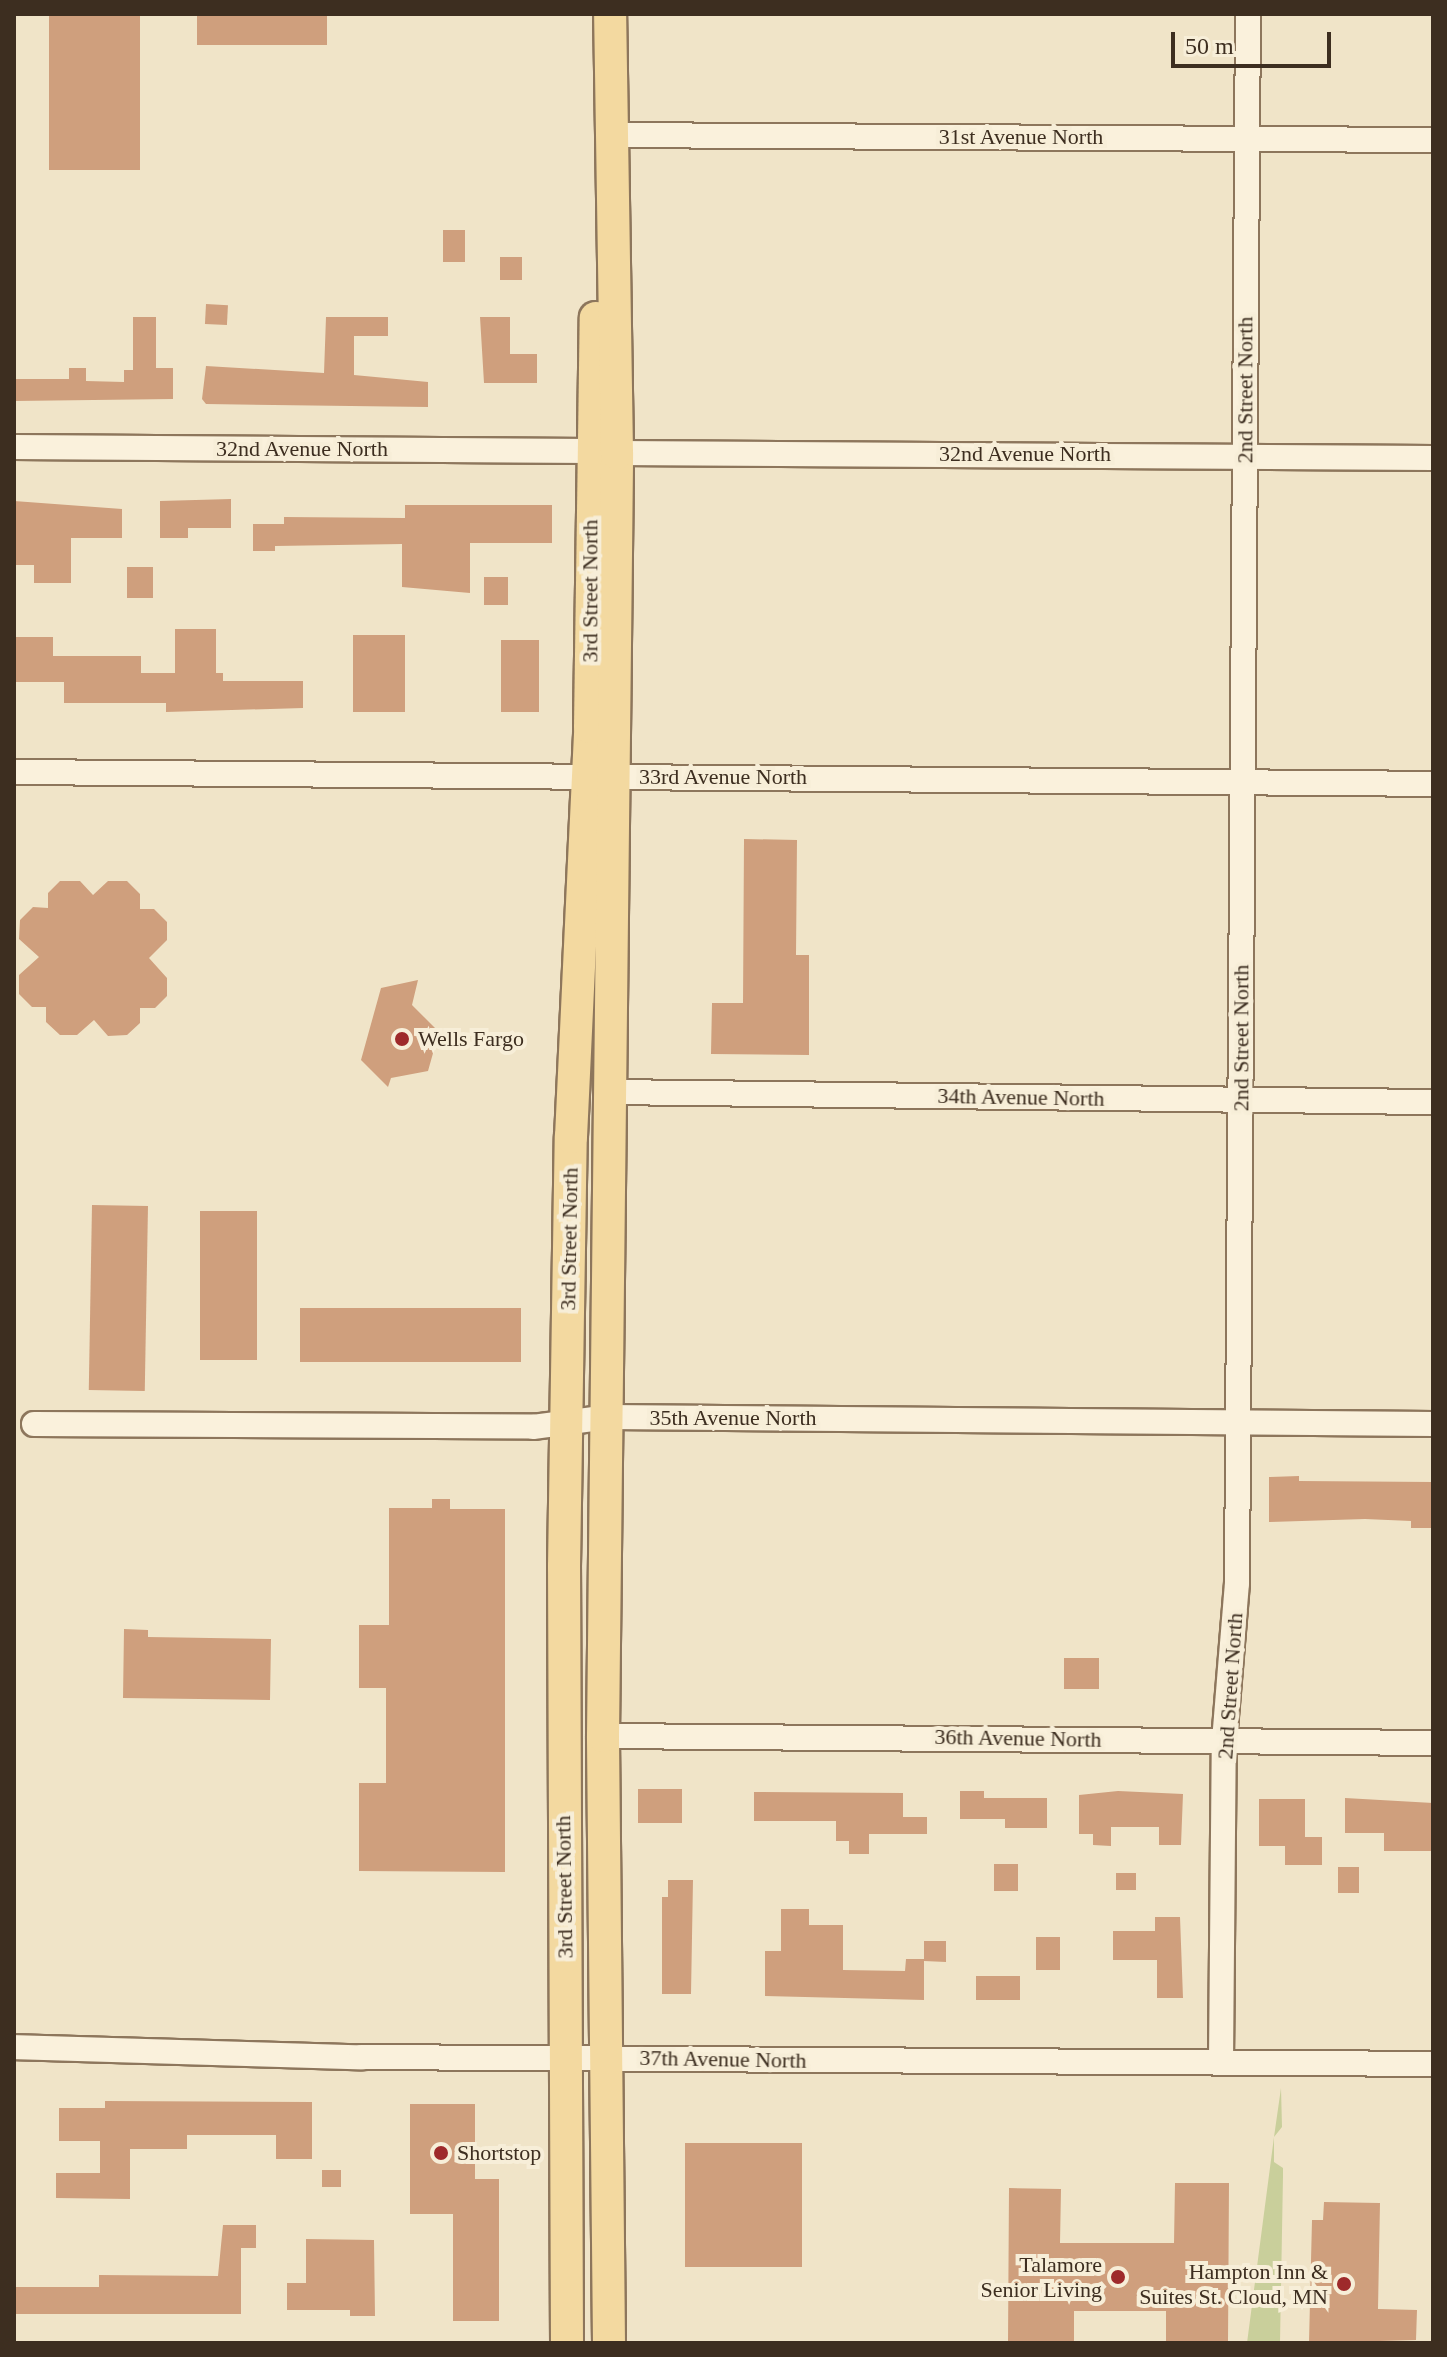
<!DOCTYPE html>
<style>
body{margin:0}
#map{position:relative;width:1447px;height:2357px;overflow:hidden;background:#f0e4c8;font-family:"Times New Roman",serif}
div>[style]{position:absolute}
.green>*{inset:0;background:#c9cf9b}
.building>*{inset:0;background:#cf9f7d;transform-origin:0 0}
.roads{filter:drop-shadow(2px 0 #8d765c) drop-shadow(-2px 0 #8d765c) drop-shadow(0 2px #8d765c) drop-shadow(0 -2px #8d765c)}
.minor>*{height:24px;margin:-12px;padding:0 12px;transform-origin:12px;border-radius:12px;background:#faf1dc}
.major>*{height:32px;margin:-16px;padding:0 16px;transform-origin:16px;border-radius:16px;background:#f3d9a0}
.dots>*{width:22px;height:22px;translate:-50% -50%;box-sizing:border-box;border:4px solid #f7eed8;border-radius:50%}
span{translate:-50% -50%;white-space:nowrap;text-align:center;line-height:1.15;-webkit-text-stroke:8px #f7eed8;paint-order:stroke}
.street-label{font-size:22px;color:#3d2e20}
.poi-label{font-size:22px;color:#3d2e20}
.left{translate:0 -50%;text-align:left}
.right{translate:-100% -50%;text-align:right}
.frame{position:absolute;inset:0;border:16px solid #3d2e20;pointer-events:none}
.scale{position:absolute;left:1171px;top:32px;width:160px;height:36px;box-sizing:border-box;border:4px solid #3d2e20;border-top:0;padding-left:10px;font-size:24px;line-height:28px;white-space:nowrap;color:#3d2e20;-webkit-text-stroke:6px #f7eed8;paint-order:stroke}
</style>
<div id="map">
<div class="green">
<i style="clip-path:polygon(1281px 2088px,1282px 2127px,1274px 2137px,1274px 2162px,1283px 2168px,1283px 2176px,1280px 2343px,1247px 2343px,1274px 2137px)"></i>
</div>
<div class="building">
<i style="left:49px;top:14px;width:91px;height:156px"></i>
<i style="left:197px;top:14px;width:130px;height:31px"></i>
<i style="left:443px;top:230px;width:22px;height:32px"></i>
<i style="left:500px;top:257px;width:22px;height:23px"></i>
<i style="left:206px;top:304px;width:22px;height:20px;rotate:3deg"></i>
<i style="clip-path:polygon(133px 317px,156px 317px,156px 368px,173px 368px,173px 399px,14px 401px,14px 379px,69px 379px,69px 368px,86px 368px,86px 381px,124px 382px,124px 370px,133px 370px)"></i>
<i style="clip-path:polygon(326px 317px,388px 317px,388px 336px,354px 336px,354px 375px,428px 382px,428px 407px,206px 404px,202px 399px,206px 366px,324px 373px)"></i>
<i style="clip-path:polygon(480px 317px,510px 317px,510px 354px,537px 354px,537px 383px,484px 383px)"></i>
<i style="clip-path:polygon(231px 499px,231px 528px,188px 528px,188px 538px,160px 538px,160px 501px)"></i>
<i style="clip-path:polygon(14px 501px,122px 509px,122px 538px,71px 538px,71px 583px,34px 583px,34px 565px,14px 565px)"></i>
<i style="clip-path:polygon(405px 505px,552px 505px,552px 543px,470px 543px,470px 593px,402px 587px,402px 544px,275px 546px,275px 551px,253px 551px,253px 524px,284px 524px,284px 517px,405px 518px)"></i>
<i style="left:127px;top:567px;width:26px;height:31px"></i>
<i style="left:484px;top:577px;width:24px;height:28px"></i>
<i style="clip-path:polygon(175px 629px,216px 629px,216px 673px,223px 673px,223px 681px,303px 681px,303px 708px,166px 712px,166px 703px,64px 703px,64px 682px,14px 682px,14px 637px,53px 637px,53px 656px,141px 656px,141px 673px,175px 673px)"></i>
<i style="left:353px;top:635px;width:52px;height:77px"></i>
<i style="left:501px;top:640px;width:38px;height:72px"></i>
<i style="clip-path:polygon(744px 839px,797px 840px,796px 955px,809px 955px,809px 1055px,711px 1054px,712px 1003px,743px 1003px)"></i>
<i style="clip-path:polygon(60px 881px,80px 881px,93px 895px,108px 881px,127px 881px,140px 894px,140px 909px,154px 909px,167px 922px,167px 940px,149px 958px,167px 978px,167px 996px,155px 1008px,140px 1008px,140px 1023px,127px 1035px,108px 1036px,94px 1020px,77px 1035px,60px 1035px,46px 1022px,46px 1007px,32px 1007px,19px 994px,19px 975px,39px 957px,19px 939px,20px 920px,33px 907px,48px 908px,48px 893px)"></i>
<i style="clip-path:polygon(418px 980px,412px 1005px,439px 1032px,428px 1071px,391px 1078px,388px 1087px,361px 1060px,381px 988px)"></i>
<i style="left:92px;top:1205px;width:56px;height:185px;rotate:1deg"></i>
<i style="left:200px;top:1211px;width:57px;height:149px"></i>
<i style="left:300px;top:1308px;width:221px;height:54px"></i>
<i style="clip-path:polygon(1299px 1476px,1299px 1481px,1433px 1482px,1433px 1528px,1411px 1528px,1411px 1521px,1365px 1519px,1269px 1522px,1269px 1477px)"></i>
<i style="clip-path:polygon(432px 1499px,450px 1499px,450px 1509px,505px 1509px,505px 1872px,359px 1871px,359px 1783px,386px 1783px,386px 1688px,359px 1688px,359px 1625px,389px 1625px,389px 1508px,432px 1508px)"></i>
<i style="clip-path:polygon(124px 1629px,148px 1630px,148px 1637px,271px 1639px,270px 1700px,123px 1698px)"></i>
<i style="left:1064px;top:1658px;width:35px;height:31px"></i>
<i style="left:638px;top:1789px;width:44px;height:34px"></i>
<i style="clip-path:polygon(960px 1791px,984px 1791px,984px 1798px,1047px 1798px,1047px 1828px,1005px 1828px,1005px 1819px,960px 1819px)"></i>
<i style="clip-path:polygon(1118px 1791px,1183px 1794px,1181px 1845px,1159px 1845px,1159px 1827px,1111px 1827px,1111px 1846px,1093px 1845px,1093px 1834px,1079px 1834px,1079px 1795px)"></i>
<i style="clip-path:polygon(754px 1792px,903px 1793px,903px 1817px,927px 1817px,927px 1834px,869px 1834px,869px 1854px,849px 1854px,849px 1841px,836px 1841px,836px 1821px,754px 1821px)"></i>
<i style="clip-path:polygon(1345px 1798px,1433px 1803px,1433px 1851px,1384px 1851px,1384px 1833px,1345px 1833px)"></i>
<i style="clip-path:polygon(1259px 1799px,1305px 1799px,1305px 1837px,1322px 1837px,1322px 1865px,1285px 1865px,1285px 1846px,1259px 1846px)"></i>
<i style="left:994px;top:1864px;width:24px;height:27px"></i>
<i style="left:1338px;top:1867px;width:21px;height:26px"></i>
<i style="left:1116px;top:1873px;width:20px;height:17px"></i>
<i style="clip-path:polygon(668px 1880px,693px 1880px,691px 1994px,662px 1994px,662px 1897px,668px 1897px)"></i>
<i style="clip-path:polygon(781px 1909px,809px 1909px,809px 1925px,843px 1925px,843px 1970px,905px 1971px,906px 1959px,924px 1959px,924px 1941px,946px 1941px,946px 1962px,924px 1961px,924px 2000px,765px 1996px,765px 1951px,781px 1951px)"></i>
<i style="clip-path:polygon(1155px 1917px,1180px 1917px,1183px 1998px,1157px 1998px,1157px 1960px,1113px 1960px,1113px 1931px,1155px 1931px)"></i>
<i style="left:1036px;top:1937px;width:24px;height:33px"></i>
<i style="left:976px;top:1976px;width:44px;height:24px"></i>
<i style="clip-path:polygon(105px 2101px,312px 2102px,312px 2159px,276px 2159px,276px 2135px,187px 2135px,187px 2149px,130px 2149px,130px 2199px,56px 2198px,56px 2173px,100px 2173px,100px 2141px,59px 2141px,59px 2108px,105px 2108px)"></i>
<i style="clip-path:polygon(410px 2104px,475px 2104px,475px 2179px,499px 2179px,499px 2321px,453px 2321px,453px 2214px,410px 2214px)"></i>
<i style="left:685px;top:2143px;width:117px;height:124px"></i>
<i style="left:322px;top:2170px;width:19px;height:17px"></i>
<i style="clip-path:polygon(1175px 2183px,1229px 2183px,1228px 2343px,1166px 2343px,1166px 2311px,1074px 2311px,1074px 2343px,1008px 2343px,1009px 2188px,1061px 2189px,1060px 2243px,1174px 2243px)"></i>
<i style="clip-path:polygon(1324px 2202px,1380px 2203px,1378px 2309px,1417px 2310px,1416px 2340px,1309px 2343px,1312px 2220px,1323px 2220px)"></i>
<i style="clip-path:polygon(223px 2225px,256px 2225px,256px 2248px,241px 2248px,241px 2314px,14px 2314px,14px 2287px,99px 2287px,99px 2275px,218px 2276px)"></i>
<i style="clip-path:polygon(306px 2239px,374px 2240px,375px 2316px,350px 2316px,350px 2310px,287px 2310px,287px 2283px,306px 2283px)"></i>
</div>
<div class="roads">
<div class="minor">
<i style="left:609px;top:135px;width:824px;rotate:0.35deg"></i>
<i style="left:14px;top:447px;width:577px;rotate:0.4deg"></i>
<i style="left:617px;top:453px;width:816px;rotate:0.35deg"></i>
<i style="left:14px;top:772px;width:1419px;rotate:0.48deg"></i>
<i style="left:609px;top:1092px;width:824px;rotate:0.7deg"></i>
<i style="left:34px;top:1424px;width:499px;rotate:0.3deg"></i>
<i style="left:533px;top:1427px;width:77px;rotate:-7.5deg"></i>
<i style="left:609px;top:1417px;width:824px;rotate:0.49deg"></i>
<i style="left:603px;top:1736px;width:830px;rotate:0.48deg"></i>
<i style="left:14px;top:2047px;width:347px;rotate:1.7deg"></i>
<i style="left:361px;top:2057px;width:1072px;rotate:0.37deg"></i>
<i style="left:1221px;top:2062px;width:321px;rotate:-89.5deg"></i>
<i style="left:1224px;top:1741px;width:159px;rotate:-85.3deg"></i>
<i style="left:1237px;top:1583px;width:1569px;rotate:-89.6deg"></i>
</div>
<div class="major">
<i style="left:567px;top:2343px;width:776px;rotate:-90.22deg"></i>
<i style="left:564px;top:1567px;width:430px;rotate:-89.1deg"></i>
<i style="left:571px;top:1137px;width:410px;rotate:-87.3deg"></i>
<i style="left:590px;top:727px;width:409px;rotate:-89.2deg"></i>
<i style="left:609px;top:2343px;width:607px;rotate:-90.57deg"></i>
<i style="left:603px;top:1736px;width:1283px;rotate:-89.37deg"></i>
<i style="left:617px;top:453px;width:439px;rotate:-90.9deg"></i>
</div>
</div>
<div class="dots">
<i style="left:402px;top:1039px;background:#9e2a2b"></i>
<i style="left:441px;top:2153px;background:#9e2a2b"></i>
<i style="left:1118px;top:2277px;background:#9e2a2b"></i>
<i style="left:1344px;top:2284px;background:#9e2a2b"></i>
</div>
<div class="street-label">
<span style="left:1021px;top:137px">31st Avenue North</span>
<span style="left:1245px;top:390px;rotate:-90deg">2nd Street North</span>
<span style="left:302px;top:449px">32nd Avenue North</span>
<span style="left:1025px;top:454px">32nd Avenue North</span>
<span style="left:590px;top:591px;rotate:-90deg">3rd Street North</span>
<span style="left:723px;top:777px">33rd Avenue North</span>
<span style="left:1241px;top:1038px;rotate:-90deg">2nd Street North</span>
<span style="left:1021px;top:1097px;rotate:1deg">34th Avenue North</span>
<span style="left:569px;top:1239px;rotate:-89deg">3rd Street North</span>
<span style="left:733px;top:1418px">35th Avenue North</span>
<span style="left:1230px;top:1686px;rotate:-86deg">2nd Street North</span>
<span style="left:1018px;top:1738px;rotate:1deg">36th Avenue North</span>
<span style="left:564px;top:1887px;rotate:-91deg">3rd Street North</span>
<span style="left:723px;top:2059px;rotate:1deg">37th Avenue North</span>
</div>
<div class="poi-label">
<span class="left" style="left:418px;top:1039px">Wells Fargo</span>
<span class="left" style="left:457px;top:2153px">Shortstop</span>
<span class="right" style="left:1102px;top:2277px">Talamore<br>Senior Living</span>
<span class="right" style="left:1328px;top:2284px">Hampton Inn &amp;<br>Suites St. Cloud, MN</span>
</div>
<div class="frame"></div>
<div class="scale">50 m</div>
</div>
